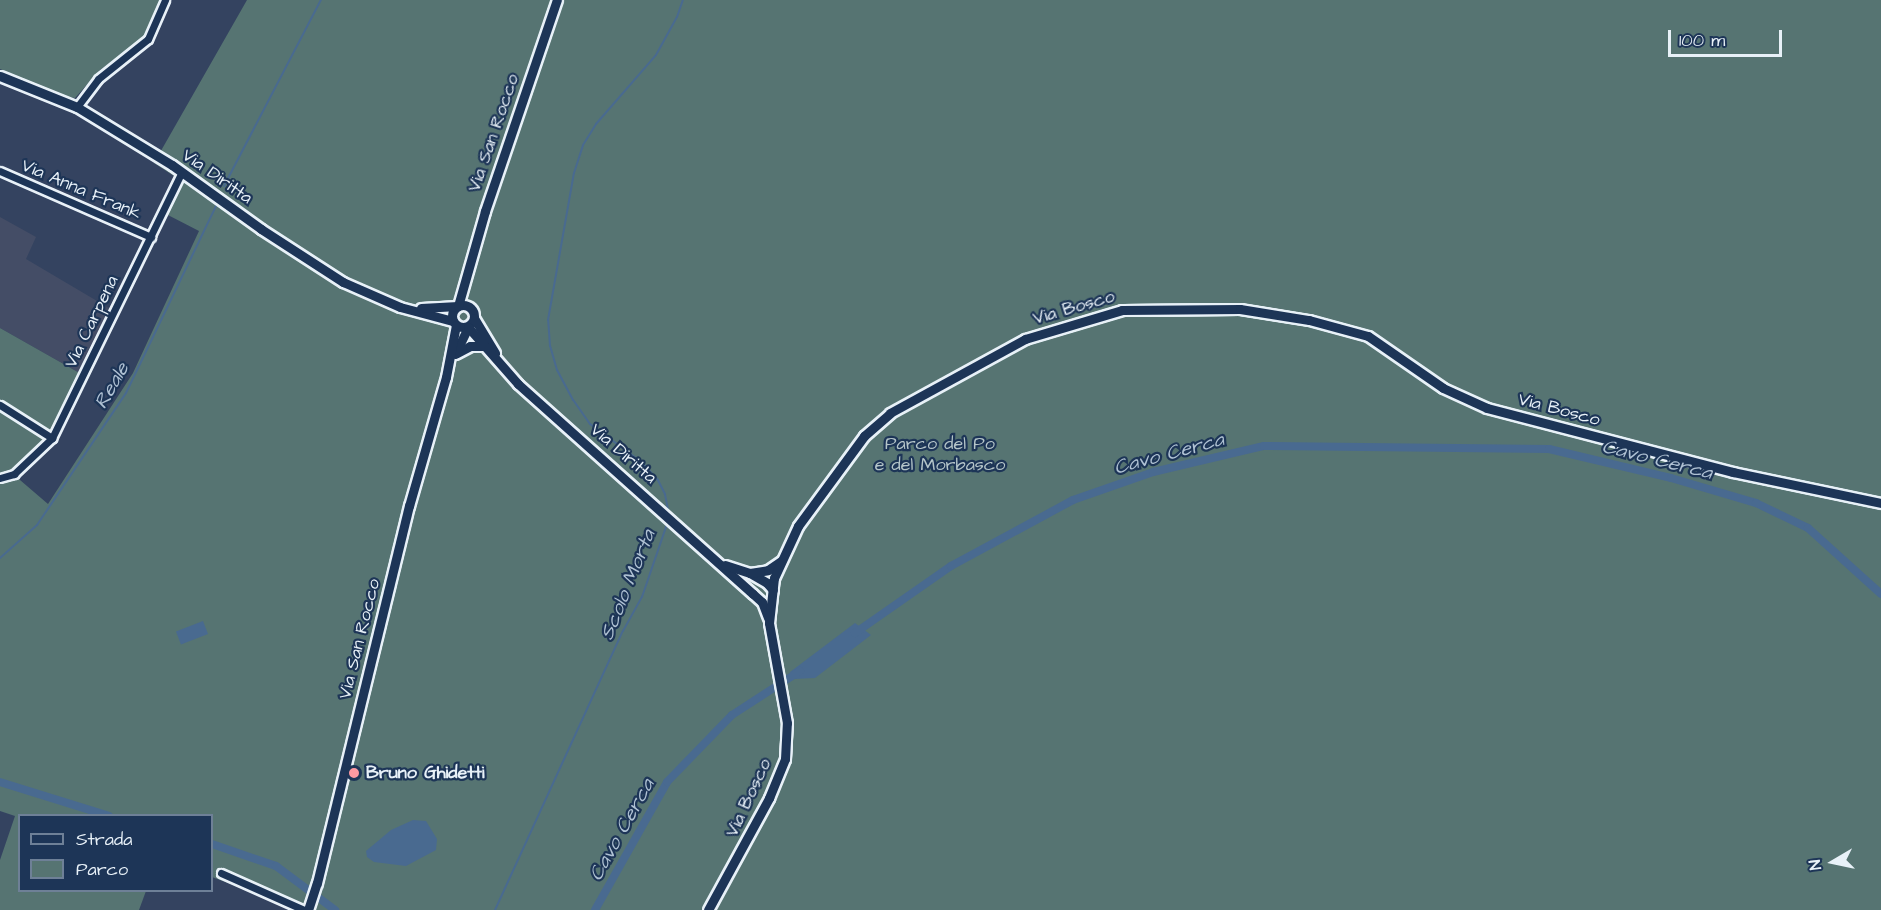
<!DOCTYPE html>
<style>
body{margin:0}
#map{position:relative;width:1881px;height:910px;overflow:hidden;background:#344360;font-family:"Architects Daughter",sans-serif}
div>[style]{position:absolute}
.built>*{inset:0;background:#444d66}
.green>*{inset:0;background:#567472}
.water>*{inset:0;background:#496a90;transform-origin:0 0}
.stream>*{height:2px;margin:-1px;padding:0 1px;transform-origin:1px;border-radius:1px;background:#496a90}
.canal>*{height:8px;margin:-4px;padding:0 4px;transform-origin:4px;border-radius:4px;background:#496a90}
.roads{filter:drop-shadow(2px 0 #e8f1f8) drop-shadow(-2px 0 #e8f1f8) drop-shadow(0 2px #e8f1f8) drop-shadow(0 -2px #e8f1f8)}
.street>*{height:7px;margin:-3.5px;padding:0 3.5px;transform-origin:3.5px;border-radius:3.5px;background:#1d3557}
.secondary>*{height:9px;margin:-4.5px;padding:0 4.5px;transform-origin:4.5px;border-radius:4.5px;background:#1d3557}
.secondary>.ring{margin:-4.5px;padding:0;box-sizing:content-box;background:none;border:9px solid #1d3557;border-radius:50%}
.dots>*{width:16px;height:16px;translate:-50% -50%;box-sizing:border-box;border:3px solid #1d3557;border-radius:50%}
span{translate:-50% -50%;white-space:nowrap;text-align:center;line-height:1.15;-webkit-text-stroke:4.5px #1d3557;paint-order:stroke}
.street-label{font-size:18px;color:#e8f1f8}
.park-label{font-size:18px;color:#b5c5c9}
.poi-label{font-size:18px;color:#e8f1f8;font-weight:700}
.left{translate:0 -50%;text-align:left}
.water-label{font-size:20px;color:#b0c2d4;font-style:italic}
.legend{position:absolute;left:18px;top:814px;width:195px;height:78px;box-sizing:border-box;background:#1d3557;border:2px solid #6e8097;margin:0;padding:8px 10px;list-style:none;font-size:18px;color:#e8f1f8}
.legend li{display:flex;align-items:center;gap:12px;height:30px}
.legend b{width:30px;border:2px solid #6e8097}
.north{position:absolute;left:1803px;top:832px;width:60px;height:60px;-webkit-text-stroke:4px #1d3557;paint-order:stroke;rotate:261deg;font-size:16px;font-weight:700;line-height:24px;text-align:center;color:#e8f1f8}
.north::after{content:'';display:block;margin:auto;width:21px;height:27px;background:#e8f1f8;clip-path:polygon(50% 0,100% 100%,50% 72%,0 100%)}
.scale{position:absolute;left:1668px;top:30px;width:114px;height:27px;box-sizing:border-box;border:3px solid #e8f1f8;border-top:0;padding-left:8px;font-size:18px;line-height:21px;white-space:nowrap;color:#e8f1f8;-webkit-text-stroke:4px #1d3557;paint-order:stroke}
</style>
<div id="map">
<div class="built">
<i style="clip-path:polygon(0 217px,36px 237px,26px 259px,114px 311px,83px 375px,0 328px)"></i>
</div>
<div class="green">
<i style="clip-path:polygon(0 0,160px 0,143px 38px,100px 70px,75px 98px,66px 97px,0 69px)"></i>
<i style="clip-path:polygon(247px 0,1881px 0,1881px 910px,300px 910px,212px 877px,212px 816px,20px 816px,20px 890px,146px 891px,139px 910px,0 910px,0 860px,15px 816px,0 811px,0 328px,83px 375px,53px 439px,13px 474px,48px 504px,133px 373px,199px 231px,164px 213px,180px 180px,154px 163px)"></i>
</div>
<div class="water">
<i style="left:203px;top:621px;width:14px;height:29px;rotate:69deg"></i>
<i style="clip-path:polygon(855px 623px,871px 635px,815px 678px,794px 679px,790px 672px)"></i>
<i style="clip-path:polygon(413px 820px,426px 821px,437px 839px,436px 850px,406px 866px,374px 862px,367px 857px,366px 851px,391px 830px)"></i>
</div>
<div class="stream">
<i style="left:224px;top:186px;width:210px;rotate:-62.5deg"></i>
<i style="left:669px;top:515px;width:21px;rotate:-101deg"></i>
<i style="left:665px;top:494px;width:16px;rotate:-117deg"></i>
<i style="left:658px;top:480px;width:26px;rotate:-133deg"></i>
<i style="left:640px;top:461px;width:62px;rotate:-143.5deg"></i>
<i style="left:590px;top:424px;width:29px;rotate:-125deg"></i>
<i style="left:573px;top:400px;width:34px;rotate:-118deg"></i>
<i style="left:557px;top:370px;width:25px;rotate:-106deg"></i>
<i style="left:550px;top:346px;width:26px;rotate:-94deg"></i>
<i style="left:548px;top:320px;width:149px;rotate:-80deg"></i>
<i style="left:574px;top:173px;width:29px;rotate:-72deg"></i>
<i style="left:583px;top:145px;width:25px;rotate:-58deg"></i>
<i style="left:596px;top:124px;width:91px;rotate:-49deg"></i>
<i style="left:656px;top:55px;width:43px;rotate:-61.1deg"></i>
<i style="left:677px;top:17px;width:18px;rotate:-71deg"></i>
<i style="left:0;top:558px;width:50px;rotate:-41.7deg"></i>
<i style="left:37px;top:525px;width:159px;rotate:-56deg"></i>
<i style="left:126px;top:393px;width:208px;rotate:-64.3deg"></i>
<i style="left:495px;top:910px;width:307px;rotate:-65.4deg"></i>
<i style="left:623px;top:631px;width:39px;rotate:-61deg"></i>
<i style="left:642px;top:597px;width:80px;rotate:-71.1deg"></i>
</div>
<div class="canal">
<i style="left:855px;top:633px;width:117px;rotate:-34.9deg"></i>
<i style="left:951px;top:566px;width:139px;rotate:-28.4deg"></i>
<i style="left:1073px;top:500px;width:85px;rotate:-19.3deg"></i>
<i style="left:1153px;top:472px;width:114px;rotate:-13.2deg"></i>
<i style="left:1264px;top:446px;width:285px;rotate:0.6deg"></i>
<i style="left:1549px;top:449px;width:125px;rotate:13.4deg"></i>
<i style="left:1671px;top:478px;width:89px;rotate:16.4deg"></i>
<i style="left:1756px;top:503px;width:58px;rotate:25.7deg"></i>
<i style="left:1808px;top:528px;width:98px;rotate:42.1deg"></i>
<i style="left:0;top:782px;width:114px;rotate:17.3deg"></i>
<i style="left:212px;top:844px;width:68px;rotate:19deg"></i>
<i style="left:276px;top:866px;width:74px;rotate:36.7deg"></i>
<i style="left:595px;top:910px;width:147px;rotate:-60.6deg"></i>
<i style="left:667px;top:782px;width:93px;rotate:-45.9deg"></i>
<i style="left:732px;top:715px;width:81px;rotate:-32.9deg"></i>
</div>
<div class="roads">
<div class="street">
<i style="left:77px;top:107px;width:35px;rotate:-53deg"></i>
<i style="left:98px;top:79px;width:64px;rotate:-38.7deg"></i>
<i style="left:148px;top:39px;width:43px;rotate:-66.4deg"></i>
<i style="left:0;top:171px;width:165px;rotate:23.6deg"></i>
<i style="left:0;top:405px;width:62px;rotate:32.4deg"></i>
<i style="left:0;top:478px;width:15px;rotate:-16deg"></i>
<i style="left:14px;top:474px;width:52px;rotate:-43.5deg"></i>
<i style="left:52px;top:438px;width:296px;rotate:-64deg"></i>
<i style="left:221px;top:873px;width:91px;rotate:24deg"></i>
</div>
<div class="secondary">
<i style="left:0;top:76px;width:83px;rotate:21.9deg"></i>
<i style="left:77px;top:107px;width:111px;rotate:31.4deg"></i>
<i style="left:172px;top:165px;width:110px;rotate:35.7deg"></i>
<i style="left:261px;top:229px;width:98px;rotate:32.9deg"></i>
<i style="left:343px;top:282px;width:62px;rotate:23.7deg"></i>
<i style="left:400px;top:307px;width:55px;rotate:14.8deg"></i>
<i class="ring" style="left:452px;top:305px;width:13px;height:13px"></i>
<i style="left:421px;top:308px;width:37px;rotate:-3deg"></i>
<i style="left:458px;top:306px;width:99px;rotate:-74.1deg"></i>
<i style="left:485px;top:211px;width:223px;rotate:-71.2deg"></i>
<i style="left:474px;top:318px;width:41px;rotate:59deg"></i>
<i style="left:457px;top:353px;width:15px;rotate:-28deg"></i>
<i style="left:470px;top:346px;width:14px"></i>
<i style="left:455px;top:354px;width:30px;rotate:-64deg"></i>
<i style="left:468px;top:327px;width:76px;rotate:48.7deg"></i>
<i style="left:518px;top:384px;width:315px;rotate:41.8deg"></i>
<i style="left:753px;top:594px;width:12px;rotate:42deg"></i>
<i style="left:762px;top:602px;width:17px;rotate:69deg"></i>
<i style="left:725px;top:565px;width:26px;rotate:18deg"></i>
<i style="left:750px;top:573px;width:20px;rotate:30deg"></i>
<i style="left:767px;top:583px;width:9px;rotate:49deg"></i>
<i style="left:750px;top:573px;width:18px;rotate:-9deg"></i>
<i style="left:768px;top:570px;width:16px;rotate:-35deg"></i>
<i style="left:308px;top:910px;width:28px;rotate:-72deg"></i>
<i style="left:317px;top:883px;width:388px;rotate:-76.3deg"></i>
<i style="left:409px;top:506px;width:134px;rotate:-74deg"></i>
<i style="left:446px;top:377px;width:53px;rotate:-79.1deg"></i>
<i style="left:708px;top:910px;width:128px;rotate:-61.4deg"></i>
<i style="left:769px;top:798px;width:42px;rotate:-67.7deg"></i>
<i style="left:785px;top:759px;width:36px;rotate:-87deg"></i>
<i style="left:787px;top:723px;width:102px;rotate:-100.2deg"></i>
<i style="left:769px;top:623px;width:45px;rotate:-83.7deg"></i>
<i style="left:774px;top:578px;width:57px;rotate:-65.2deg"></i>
<i style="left:798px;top:526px;width:112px;rotate:-53.7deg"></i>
<i style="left:864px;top:436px;width:35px;rotate:-41deg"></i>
<i style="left:890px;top:413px;width:154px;rotate:-28.7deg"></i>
<i style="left:1025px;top:339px;width:101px;rotate:-16.6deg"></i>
<i style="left:1122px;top:310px;width:118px;rotate:-0.5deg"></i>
<i style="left:1240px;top:309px;width:70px;rotate:9.1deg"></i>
<i style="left:1309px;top:320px;width:61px;rotate:15.2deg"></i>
<i style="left:1368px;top:336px;width:91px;rotate:34.7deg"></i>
<i style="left:1443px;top:388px;width:48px;rotate:24.4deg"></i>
<i style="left:1487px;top:408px;width:254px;rotate:14.6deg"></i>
<i style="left:1733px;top:472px;width:151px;rotate:11.8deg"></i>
</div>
</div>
<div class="dots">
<i style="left:354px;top:773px;background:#ff9aa2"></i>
</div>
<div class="street-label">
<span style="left:494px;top:133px;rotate:-71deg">Via San Rocco</span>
<span style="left:217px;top:177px;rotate:35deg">Via Diritta</span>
<span style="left:81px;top:190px;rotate:23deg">Via Anna Frank</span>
<span style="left:1074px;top:308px;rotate:-16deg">Via Bosco</span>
<span style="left:92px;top:322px;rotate:-64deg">Via Carpena</span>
<span style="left:1559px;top:410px;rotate:15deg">Via Bosco</span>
<span style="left:623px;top:454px;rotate:41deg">Via Diritta</span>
<span style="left:360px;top:639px;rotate:-76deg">Via San Rocco</span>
<span style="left:749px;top:798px;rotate:-65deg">Via Bosco</span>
</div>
<div class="park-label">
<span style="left:940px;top:455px">Parco del Po<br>e del Morbasco</span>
</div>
<div class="poi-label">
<span class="left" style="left:366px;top:773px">Bruno Ghidetti</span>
</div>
<div class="water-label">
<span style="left:112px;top:386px;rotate:-60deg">Reale</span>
<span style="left:1169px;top:454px;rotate:-15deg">Cavo Cerca</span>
<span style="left:1657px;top:460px;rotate:14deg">Cavo Cerca</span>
<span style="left:628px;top:585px;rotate:-68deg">Scolo Morta</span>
<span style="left:622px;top:830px;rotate:-61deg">Cavo Cerca</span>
</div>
<ul class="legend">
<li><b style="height:8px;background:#1d3557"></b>Strada</li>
<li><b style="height:16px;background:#567472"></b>Parco</li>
</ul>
<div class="north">N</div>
<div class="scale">100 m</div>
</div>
